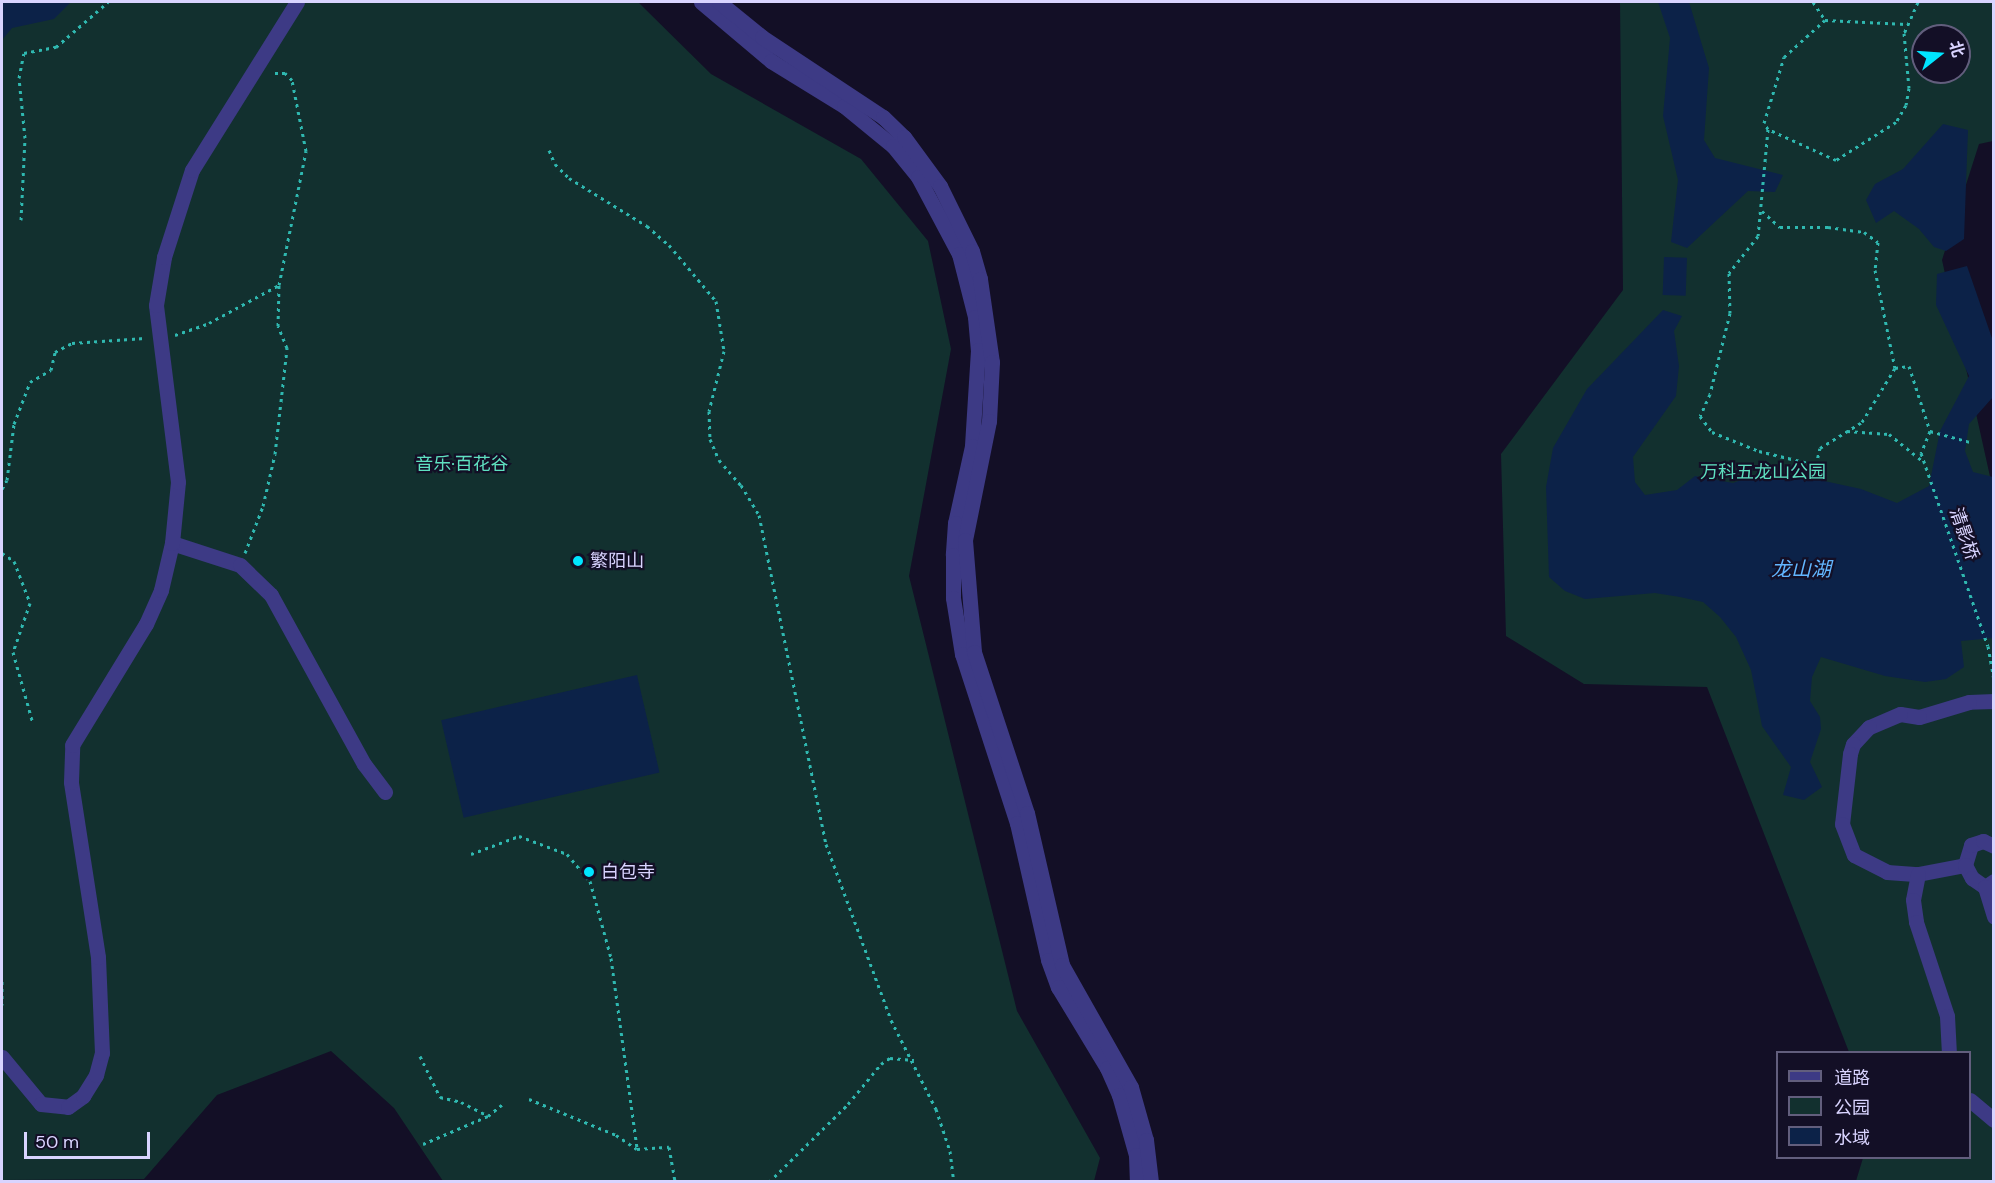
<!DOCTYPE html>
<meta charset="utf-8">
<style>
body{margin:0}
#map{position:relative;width:1995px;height:1183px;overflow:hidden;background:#130f26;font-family:"DM Sans","Noto Sans SC",sans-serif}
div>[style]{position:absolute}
.green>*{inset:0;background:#12302f}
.water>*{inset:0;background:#0c2248;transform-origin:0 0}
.path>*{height:3px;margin-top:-1.5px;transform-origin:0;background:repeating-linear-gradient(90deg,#2fb8b0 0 3px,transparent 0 7.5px)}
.minor>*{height:15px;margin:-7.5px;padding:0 7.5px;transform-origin:7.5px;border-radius:7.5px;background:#3d3a85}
.dots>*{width:16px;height:16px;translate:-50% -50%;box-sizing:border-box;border:3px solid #130f26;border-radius:50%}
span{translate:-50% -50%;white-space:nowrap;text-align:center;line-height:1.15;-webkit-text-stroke:4.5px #130f26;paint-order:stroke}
.park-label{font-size:18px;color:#5fe0c0}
.street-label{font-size:18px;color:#d9d4ff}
.poi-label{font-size:18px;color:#d9d4ff}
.left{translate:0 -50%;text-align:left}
.water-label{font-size:20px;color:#62b6ff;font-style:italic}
.frame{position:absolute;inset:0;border:3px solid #d9d4ff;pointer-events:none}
.legend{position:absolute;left:1776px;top:1051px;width:195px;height:108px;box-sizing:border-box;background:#130f26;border:2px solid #625e7d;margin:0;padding:8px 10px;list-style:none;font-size:18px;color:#d9d4ff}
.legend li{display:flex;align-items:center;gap:12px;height:30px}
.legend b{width:30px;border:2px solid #625e7d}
.north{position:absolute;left:1911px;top:24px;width:60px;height:60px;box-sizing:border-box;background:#130f26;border:2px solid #625e7d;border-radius:50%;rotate:73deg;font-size:16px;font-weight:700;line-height:24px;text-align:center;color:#d9d4ff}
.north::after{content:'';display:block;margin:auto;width:21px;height:27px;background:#00e5ff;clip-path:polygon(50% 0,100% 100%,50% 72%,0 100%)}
.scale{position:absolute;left:24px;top:1132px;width:126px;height:27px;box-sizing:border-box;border:3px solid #d9d4ff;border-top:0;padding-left:8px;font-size:18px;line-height:21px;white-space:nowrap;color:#d9d4ff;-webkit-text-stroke:4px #130f26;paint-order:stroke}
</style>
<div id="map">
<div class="green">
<i style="clip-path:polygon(2px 2px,638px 2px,711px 74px,861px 159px,928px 241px,951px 349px,909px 576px,1017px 1011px,1100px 1158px,1094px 1181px,443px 1181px,394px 1108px,331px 1051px,217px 1095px,144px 1179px,2px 1180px)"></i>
<i style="clip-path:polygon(evenodd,1620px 2px,1993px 2px,1993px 141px,1979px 144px,1942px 260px,1993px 490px,1993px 1181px,1856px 1181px,1863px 1158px,1970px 1158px,1970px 1052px,1849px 1052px,1707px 687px,1584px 684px,1506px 636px,1501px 454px,1623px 290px,1620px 2px,1923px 36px,1959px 36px,1959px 72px,1923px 72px,1923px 36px)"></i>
</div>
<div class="water">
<i style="clip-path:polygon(2px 2px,71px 2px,54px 19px,12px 28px,2px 40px)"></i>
<i style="clip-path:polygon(1658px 2px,1689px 2px,1709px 68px,1704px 140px,1715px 158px,1783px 175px,1775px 192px,1748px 191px,1687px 248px,1671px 242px,1678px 180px,1663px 116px,1670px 38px)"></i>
<i style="clip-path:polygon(1943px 124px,1968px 130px,1964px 239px,1946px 251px,1934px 247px,1919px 229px,1894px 211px,1876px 223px,1866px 200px,1875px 184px,1903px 169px)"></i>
<i style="left:1664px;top:257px;width:23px;height:38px;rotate:2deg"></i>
<i style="clip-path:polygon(1967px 266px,1993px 341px,1993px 397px,1969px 424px,1965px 451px,1973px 472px,1993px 477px,1993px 638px,1961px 641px,1964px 667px,1946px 679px,1925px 682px,1885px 676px,1821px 657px,1812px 677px,1810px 701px,1820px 717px,1821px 729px,1810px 762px,1822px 787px,1804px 800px,1783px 795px,1791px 767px,1762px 726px,1751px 670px,1736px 637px,1720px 617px,1703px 602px,1680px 597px,1655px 593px,1585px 599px,1565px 591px,1549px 577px,1546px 487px,1553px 448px,1587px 389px,1663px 310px,1682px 316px,1674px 331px,1679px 366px,1676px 396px,1633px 457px,1635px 482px,1645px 495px,1677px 490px,1695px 476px,1733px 483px,1752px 476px,1815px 479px,1861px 489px,1897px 503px,1929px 486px,1940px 431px,1969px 376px,1936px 305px,1937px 274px)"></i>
<i style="left:637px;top:675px;width:100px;height:201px;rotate:77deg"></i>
</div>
<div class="path">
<i style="left:1813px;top:2px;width:22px;rotate:56deg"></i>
<i style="left:1825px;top:20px;width:81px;rotate:2.8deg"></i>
<i style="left:1918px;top:2px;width:34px;rotate:114deg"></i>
<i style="left:1904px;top:33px;width:55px;rotate:84.8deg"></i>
<i style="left:1909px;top:88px;width:17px;rotate:100deg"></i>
<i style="left:1906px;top:105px;width:20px;rotate:120deg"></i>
<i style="left:1896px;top:122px;width:71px;rotate:147.7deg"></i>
<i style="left:1836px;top:160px;width:75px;rotate:-155.5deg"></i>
<i style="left:1768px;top:129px;width:107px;rotate:95.3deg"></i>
<i style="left:1758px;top:236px;width:47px;rotate:128.1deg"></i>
<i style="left:1729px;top:273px;width:40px;rotate:88.6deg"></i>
<i style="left:1730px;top:313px;width:83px;rotate:103.9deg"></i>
<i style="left:1710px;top:394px;width:24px;rotate:114deg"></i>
<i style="left:1700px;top:416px;width:20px;rotate:53deg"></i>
<i style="left:1712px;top:432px;width:51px;rotate:22deg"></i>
<i style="left:1759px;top:451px;width:59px;rotate:13.8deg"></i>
<i style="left:1816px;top:465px;width:17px;rotate:-77deg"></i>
<i style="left:1820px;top:448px;width:49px;rotate:-31.8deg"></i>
<i style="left:1862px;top:422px;width:63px;rotate:-58.6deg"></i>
<i style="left:1895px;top:368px;width:14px;rotate:-8deg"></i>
<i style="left:1909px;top:366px;width:68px;rotate:72.1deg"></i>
<i style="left:1930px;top:431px;width:24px;rotate:112deg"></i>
<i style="left:1921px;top:453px;width:204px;rotate:70.9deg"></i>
<i style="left:1988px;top:646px;width:34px;rotate:80deg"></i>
<i style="left:1768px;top:129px;width:7px;rotate:-124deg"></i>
<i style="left:1764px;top:123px;width:69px;rotate:-73.1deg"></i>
<i style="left:1784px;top:57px;width:55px;rotate:-42.1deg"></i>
<i style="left:549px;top:150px;width:15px;rotate:67deg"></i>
<i style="left:555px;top:164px;width:20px;rotate:45deg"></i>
<i style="left:569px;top:178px;width:92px;rotate:31.6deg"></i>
<i style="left:647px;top:226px;width:29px;rotate:41deg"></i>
<i style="left:669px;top:245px;width:73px;rotate:50deg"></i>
<i style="left:716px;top:301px;width:51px;rotate:80.9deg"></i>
<i style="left:724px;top:351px;width:62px;rotate:104deg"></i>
<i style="left:709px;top:411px;width:28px;rotate:88deg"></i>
<i style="left:710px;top:439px;width:23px;rotate:67deg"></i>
<i style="left:719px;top:460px;width:33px;rotate:49deg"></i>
<i style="left:741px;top:485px;width:35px;rotate:59deg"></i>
<i style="left:759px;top:515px;width:336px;rotate:78.5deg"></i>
<i style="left:826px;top:844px;width:188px;rotate:69.7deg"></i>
<i style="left:891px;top:1020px;width:100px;rotate:63.2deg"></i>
<i style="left:936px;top:1109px;width:44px;rotate:71.6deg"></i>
<i style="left:950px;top:1151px;width:31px;rotate:83deg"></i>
<i style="left:1762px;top:211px;width:24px;rotate:42deg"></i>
<i style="left:1780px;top:227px;width:48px"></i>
<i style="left:1828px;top:227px;width:36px;rotate:8deg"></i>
<i style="left:1864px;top:232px;width:17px;rotate:36deg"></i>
<i style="left:1878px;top:242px;width:28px;rotate:96deg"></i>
<i style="left:1875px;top:270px;width:100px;rotate:78.5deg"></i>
<i style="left:21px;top:220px;width:82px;rotate:-87.2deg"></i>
<i style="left:25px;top:138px;width:60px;rotate:-95.7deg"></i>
<i style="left:19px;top:78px;width:25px;rotate:-79deg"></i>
<i style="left:24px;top:53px;width:33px;rotate:-11deg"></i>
<i style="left:56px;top:47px;width:69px;rotate:-40.9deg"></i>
<i style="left:175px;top:335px;width:36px;rotate:-19deg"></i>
<i style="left:209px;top:323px;width:80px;rotate:-28.5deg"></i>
<i style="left:1847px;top:431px;width:42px;rotate:4.1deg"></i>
<i style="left:1889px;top:434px;width:46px;rotate:38.9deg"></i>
<i style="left:1930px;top:431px;width:41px;rotate:15.4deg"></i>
<i style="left:2px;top:489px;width:10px;rotate:-61deg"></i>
<i style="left:7px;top:480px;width:56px;rotate:-82.9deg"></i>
<i style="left:14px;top:424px;width:45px;rotate:-69.1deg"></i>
<i style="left:30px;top:382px;width:24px;rotate:-30deg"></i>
<i style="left:51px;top:370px;width:18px;rotate:-77deg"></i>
<i style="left:55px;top:352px;width:19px;rotate:-28deg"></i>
<i style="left:72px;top:343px;width:73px;rotate:-3.9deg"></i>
<i style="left:2px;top:553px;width:14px;rotate:34deg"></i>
<i style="left:14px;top:561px;width:45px;rotate:69.1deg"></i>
<i style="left:30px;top:603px;width:52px;rotate:109.1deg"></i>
<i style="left:13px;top:652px;width:71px;rotate:74.4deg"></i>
<i style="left:245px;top:553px;width:50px;rotate:-69deg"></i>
<i style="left:263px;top:506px;width:53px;rotate:-77deg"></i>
<i style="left:275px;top:454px;width:107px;rotate:-83.5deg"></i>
<i style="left:287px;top:348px;width:24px;rotate:-112deg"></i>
<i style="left:278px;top:326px;width:41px;rotate:-88.6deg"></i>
<i style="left:279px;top:285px;width:137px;rotate:-78.6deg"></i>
<i style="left:306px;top:151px;width:72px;rotate:-101.2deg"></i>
<i style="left:292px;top:80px;width:10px;rotate:-135deg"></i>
<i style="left:285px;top:73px;width:15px;rotate:180deg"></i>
<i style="left:471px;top:854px;width:51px;rotate:-20.6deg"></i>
<i style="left:519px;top:836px;width:51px;rotate:20.6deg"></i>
<i style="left:567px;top:854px;width:35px;rotate:50deg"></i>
<i style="left:590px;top:881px;width:80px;rotate:74.7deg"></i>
<i style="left:611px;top:958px;width:193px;rotate:82.2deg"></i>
<i style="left:2px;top:981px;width:24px;rotate:90deg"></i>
<i style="left:420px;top:1056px;width:46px;rotate:64deg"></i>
<i style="left:440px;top:1097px;width:22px;rotate:13deg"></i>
<i style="left:461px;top:1102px;width:30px;rotate:27deg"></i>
<i style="left:529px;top:1099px;width:94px;rotate:22.5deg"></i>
<i style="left:616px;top:1135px;width:25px;rotate:34deg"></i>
<i style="left:637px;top:1149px;width:32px;rotate:-4deg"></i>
<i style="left:669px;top:1147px;width:36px;rotate:80deg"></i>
<i style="left:423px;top:1144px;width:71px;rotate:-23.3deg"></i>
<i style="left:488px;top:1116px;width:22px;rotate:-39deg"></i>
<i style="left:769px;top:1182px;width:111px;rotate:-44.6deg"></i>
<i style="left:848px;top:1104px;width:52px;rotate:-50.5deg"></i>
<i style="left:881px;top:1064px;width:11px;rotate:-34deg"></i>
<i style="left:890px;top:1058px;width:24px;rotate:5deg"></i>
</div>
<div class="minor">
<i style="left:701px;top:2px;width:92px;rotate:40.1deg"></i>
<i style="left:771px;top:61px;width:86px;rotate:31.7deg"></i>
<i style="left:844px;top:106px;width:63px;rotate:39.2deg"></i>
<i style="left:893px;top:146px;width:40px;rotate:51deg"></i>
<i style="left:918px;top:177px;width:87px;rotate:62deg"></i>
<i style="left:959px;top:254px;width:65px;rotate:75.7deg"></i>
<i style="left:975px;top:317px;width:33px;rotate:85deg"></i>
<i style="left:978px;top:350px;width:96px;rotate:93.6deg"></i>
<i style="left:972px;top:446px;width:79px;rotate:102.4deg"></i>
<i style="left:955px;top:523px;width:32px;rotate:94deg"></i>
<i style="left:953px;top:555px;width:43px;rotate:90deg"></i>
<i style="left:953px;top:598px;width:57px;rotate:80.9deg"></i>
<i style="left:962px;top:654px;width:178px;rotate:72deg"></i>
<i style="left:1017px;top:823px;width:140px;rotate:77.2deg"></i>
<i style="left:1048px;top:960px;width:29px;rotate:70deg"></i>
<i style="left:1058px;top:987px;width:95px;rotate:58.8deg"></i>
<i style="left:1107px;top:1068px;width:30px;rotate:66deg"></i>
<i style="left:1119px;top:1095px;width:62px;rotate:74.2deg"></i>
<i style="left:1136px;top:1155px;width:27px;rotate:88deg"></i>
<i style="left:719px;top:2px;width:55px;rotate:39.1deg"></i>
<i style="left:762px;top:37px;width:145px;rotate:33.5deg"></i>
<i style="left:883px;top:117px;width:29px;rotate:44deg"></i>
<i style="left:904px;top:137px;width:61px;rotate:53.7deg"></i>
<i style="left:940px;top:186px;width:72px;rotate:63.8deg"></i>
<i style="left:972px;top:251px;width:29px;rotate:74deg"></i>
<i style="left:980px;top:279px;width:84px;rotate:81.8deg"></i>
<i style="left:992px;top:362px;width:59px;rotate:92.9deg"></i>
<i style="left:989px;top:421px;width:121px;rotate:101.4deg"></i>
<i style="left:965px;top:540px;width:112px;rotate:85.4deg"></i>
<i style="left:974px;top:652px;width:169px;rotate:71.8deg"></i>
<i style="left:1027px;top:813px;width:156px;rotate:77deg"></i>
<i style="left:1062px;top:965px;width:140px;rotate:60.5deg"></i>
<i style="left:1131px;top:1087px;width:55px;rotate:74.2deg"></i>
<i style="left:1146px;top:1140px;width:42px;rotate:83.2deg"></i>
<i style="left:172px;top:543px;width:71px;rotate:17.9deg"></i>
<i style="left:240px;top:565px;width:43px;rotate:44.1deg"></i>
<i style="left:271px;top:595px;width:193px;rotate:61.2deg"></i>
<i style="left:364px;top:764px;width:35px;rotate:53deg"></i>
<i style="left:1994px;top:701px;width:25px;rotate:178deg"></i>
<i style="left:1969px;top:702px;width:52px;rotate:163.3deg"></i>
<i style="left:1919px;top:717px;width:19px;rotate:-171deg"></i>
<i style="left:1900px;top:714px;width:34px;rotate:157deg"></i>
<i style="left:1869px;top:727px;width:23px;rotate:133deg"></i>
<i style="left:1853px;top:744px;width:10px;rotate:107deg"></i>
<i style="left:1850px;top:754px;width:70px;rotate:96.5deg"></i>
<i style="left:1842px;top:824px;width:33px;rotate:69deg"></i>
<i style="left:1854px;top:855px;width:37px;rotate:27deg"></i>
<i style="left:1887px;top:872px;width:31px;rotate:4deg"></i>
<i style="left:1918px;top:874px;width:48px;rotate:-10.8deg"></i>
<i style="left:1965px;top:865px;width:21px;rotate:-73deg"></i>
<i style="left:1971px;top:845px;width:13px;rotate:-18deg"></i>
<i style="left:1983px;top:841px;width:12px;rotate:24deg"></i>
<i style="left:1965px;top:865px;width:15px;rotate:62deg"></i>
<i style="left:1972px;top:878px;width:16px;rotate:35deg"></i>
<i style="left:1918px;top:874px;width:26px;rotate:101deg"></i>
<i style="left:1913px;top:900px;width:22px;rotate:82deg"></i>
<i style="left:1916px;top:922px;width:99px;rotate:71.7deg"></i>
<i style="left:1947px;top:1016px;width:36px;rotate:87deg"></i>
<i style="left:1994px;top:881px;width:11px;rotate:146deg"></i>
<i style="left:1985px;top:887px;width:31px;rotate:73deg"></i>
<i style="left:2px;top:1057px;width:61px;rotate:50.3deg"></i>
<i style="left:41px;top:1104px;width:27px;rotate:6deg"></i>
<i style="left:68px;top:1107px;width:19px;rotate:-36deg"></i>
<i style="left:83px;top:1096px;width:25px;rotate:-58deg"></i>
<i style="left:96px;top:1075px;width:23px;rotate:-75deg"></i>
<i style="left:102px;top:1053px;width:96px;rotate:-92.4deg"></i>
<i style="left:98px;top:957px;width:177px;rotate:-98.8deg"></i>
<i style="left:71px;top:782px;width:37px;rotate:-88deg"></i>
<i style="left:72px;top:745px;width:142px;rotate:-58.6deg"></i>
<i style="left:146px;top:624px;width:37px;rotate:-66deg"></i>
<i style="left:161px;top:590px;width:48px;rotate:-76.8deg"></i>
<i style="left:172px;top:543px;width:61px;rotate:-84.4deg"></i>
<i style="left:178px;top:482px;width:178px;rotate:-97.1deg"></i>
<i style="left:156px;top:305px;width:49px;rotate:-80.5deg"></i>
<i style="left:164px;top:257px;width:91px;rotate:-72.2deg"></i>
<i style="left:192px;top:170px;width:198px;rotate:-58deg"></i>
<i style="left:1970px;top:1100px;width:31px;rotate:40deg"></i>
</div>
<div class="dots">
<i style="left:578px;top:561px;background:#00e5ff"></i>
<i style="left:589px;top:872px;background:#00e5ff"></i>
</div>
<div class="park-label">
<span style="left:462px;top:464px">音乐·百花谷</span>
<span style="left:1763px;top:472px">万科五龙山公园</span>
</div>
<div class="street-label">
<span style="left:1964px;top:534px;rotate:71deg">清影桥</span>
</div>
<div class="poi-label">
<span class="left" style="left:590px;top:561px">繁阳山</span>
<span class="left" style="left:601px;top:872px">白包寺</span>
</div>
<div class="water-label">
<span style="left:1801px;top:569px">龙山湖</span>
</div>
<div class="frame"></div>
<ul class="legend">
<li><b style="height:8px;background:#3d3a85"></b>道路</li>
<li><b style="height:16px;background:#12302f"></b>公园</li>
<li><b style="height:16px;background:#0c2248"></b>水域</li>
</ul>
<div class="north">北</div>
<div class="scale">50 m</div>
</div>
